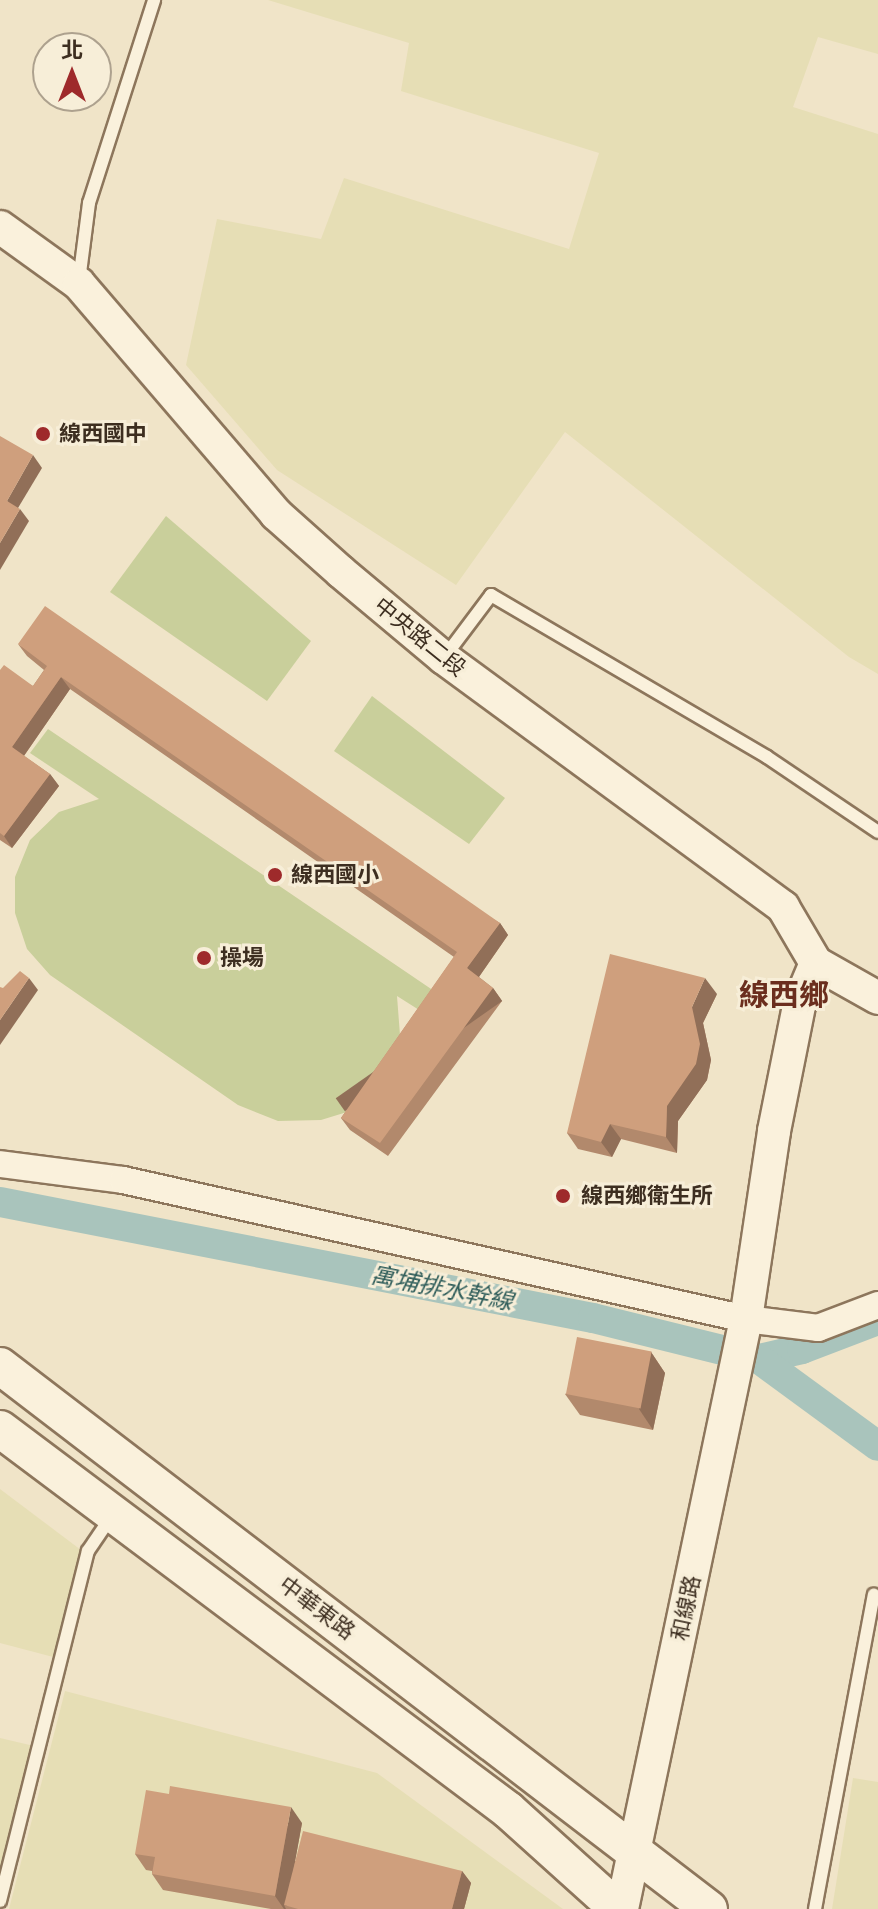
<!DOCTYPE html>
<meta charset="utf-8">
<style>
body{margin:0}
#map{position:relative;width:878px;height:1909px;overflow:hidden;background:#f0e4c8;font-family:Lora,"Noto Sans TC",serif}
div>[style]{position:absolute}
.farmland>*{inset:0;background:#e6deb5}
.green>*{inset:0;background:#c9cf9b}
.canal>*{height:30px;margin:-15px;padding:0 15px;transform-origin:15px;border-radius:15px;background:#a9c4bc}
.roads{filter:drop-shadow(2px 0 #8d765c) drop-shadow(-2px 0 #8d765c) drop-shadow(0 2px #8d765c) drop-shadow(0 -2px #8d765c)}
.service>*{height:12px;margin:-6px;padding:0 6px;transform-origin:6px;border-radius:6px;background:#faf1dc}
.minor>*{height:26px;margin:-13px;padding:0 13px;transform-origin:13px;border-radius:13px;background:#faf1dc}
.tertiary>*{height:32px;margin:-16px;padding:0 16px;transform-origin:16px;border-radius:16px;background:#faf1dc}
.secondary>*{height:36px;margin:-18px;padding:0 18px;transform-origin:18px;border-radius:18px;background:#faf1dc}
.wall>*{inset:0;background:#b2896c}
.shaded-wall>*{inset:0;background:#916f58;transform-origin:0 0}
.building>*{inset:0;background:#cf9f7d;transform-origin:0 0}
.dots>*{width:22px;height:22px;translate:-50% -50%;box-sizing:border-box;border:4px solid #f7eed8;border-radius:50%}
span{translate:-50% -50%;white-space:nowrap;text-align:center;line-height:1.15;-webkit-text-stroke:6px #f7eed8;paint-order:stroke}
.poi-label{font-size:22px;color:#3d2e20;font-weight:700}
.left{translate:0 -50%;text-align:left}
.street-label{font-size:22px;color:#3d2e20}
.water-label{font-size:24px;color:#2f5d5a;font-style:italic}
.district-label{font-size:30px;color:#6b2e1e;font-weight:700}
.north{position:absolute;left:32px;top:32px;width:80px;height:80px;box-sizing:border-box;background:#f7eed8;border:2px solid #ada18e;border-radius:50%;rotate:0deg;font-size:22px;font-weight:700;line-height:32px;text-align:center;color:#3d2e20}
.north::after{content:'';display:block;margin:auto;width:28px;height:36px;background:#9e2a2b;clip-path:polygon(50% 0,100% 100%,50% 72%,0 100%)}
</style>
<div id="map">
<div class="farmland">
<i style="clip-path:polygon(268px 0,878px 0,878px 54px,818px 37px,793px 107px,878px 134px,878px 674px,849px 657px,565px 432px,456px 585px,277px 470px,186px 365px,217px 219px,321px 239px,344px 178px,569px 249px,599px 153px,401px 91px,409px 43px)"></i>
<i style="clip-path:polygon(0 1489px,81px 1550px,57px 1658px,0 1643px)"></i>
<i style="clip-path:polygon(65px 1691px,377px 1773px,563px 1909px,9px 1909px)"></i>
<i style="clip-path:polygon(0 1738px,34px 1746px,0 1871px)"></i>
<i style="clip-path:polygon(853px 1778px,878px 1782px,878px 1909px,832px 1909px)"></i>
</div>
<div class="green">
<i style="clip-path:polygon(166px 516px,311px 641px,267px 701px,110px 592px)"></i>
<i style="clip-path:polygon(372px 696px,505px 798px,469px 844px,334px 751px)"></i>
<i style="clip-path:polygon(48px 729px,440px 995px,427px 1015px,397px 996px,400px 1035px,347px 1112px,321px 1120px,278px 1121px,238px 1105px,50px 975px,27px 949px,15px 913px,15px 877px,30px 840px,59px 812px,99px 799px,30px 753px)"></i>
</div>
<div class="canal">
<i style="left:0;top:1202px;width:604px;rotate:11.07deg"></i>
<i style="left:593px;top:1318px;width:171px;rotate:13.9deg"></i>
<i style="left:759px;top:1359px;width:44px;rotate:-13.1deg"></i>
<i style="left:802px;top:1349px;width:81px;rotate:-20.9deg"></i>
<i style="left:759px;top:1359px;width:147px;rotate:36.2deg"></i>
</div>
<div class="roads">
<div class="service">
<i style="left:79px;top:281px;width:79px;rotate:-82.7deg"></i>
<i style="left:89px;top:203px;width:213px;rotate:-72.2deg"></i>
<i style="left:446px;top:655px;width:75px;rotate:-53.1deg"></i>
<i style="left:491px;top:595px;width:320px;rotate:30.4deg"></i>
<i style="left:767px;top:757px;width:134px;rotate:34deg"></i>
<i style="left:0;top:1901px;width:361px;rotate:-75.9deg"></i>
<i style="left:88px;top:1551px;width:41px;rotate:-55.9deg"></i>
<i style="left:815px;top:1909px;width:320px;rotate:-79.4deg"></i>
</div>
<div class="minor">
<i style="left:0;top:1164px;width:124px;rotate:7.4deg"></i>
<i style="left:123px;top:1180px;width:638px;rotate:12.58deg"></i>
<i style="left:746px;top:1319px;width:73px;rotate:7.1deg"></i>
<i style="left:818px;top:1328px;width:64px;rotate:-21deg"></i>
</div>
<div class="tertiary">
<i style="left:0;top:227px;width:97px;rotate:35.8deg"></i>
<i style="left:79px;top:284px;width:303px;rotate:49.4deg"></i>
<i style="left:276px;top:514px;width:87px;rotate:41.7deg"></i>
<i style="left:341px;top:572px;width:134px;rotate:39.9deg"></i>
<i style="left:444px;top:658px;width:421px;rotate:36.3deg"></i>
<i style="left:783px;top:907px;width:65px;rotate:59.5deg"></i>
<i style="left:816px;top:963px;width:71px;rotate:29.4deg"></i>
<i style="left:622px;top:1909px;width:603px;rotate:-78.13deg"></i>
<i style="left:746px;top:1319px;width:190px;rotate:-81.5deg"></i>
<i style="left:774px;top:1131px;width:133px;rotate:-78.7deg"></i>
<i style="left:800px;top:1001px;width:41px;rotate:-67.2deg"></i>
</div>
<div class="secondary">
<i style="left:0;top:1366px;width:893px;rotate:37.45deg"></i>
<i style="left:0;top:1429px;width:635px;rotate:36.87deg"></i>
<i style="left:508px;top:1810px;width:148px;rotate:42deg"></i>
</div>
</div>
<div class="wall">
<i style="clip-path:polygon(18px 644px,500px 923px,508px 935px,479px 977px,493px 988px,502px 1001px,388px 1156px,350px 1130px,341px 1118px,454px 957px,70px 689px,24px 756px,50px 774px,59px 786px,12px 848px,0 840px,0 670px,33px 686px,44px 670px,27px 656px)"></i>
<i style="clip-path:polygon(717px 994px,703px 1023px,711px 1060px,707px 1080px,678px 1121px,677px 1153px,621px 1139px,612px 1157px,578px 1149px,567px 1133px)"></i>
<i style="clip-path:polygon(651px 1352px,665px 1373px,653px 1430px,580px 1415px,565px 1394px)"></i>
<i style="clip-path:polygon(302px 1823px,295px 1861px,462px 1871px,471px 1883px,464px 1909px,271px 1909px,163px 1890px,152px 1874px,152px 1871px,146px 1870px,135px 1854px)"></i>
</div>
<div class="shaded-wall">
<i style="clip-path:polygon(33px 455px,42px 468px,15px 513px,7px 501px)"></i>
<i style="clip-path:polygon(20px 509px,29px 521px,0 570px,0 543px)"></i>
<i style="clip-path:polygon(61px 677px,70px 689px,21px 760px,12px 747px)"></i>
<i style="clip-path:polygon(50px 774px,59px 786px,12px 848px,4px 836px)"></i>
<i style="clip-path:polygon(500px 923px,508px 935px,476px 981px,467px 968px)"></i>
<i style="clip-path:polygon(29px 978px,38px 990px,0 1045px,0 1020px)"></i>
<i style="clip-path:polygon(705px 978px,717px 994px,703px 1023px,711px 1060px,707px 1080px,678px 1121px,677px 1153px,666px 1137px,667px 1106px,692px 1007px)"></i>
<i style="left:493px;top:988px;width:16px;height:192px;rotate:55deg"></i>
<i style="clip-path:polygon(610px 1124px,621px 1139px,612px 1157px,601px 1142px)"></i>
<i style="clip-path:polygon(651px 1352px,665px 1373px,653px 1430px,639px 1409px)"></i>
<i style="clip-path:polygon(291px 1807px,302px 1823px,287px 1906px,284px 1905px,286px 1909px,284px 1909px,275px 1896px)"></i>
<i style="clip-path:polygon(462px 1871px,471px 1883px,464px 1909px,452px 1909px)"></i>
</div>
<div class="building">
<i style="clip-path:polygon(0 436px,33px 455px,7px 501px,20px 509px,0 543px)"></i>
<i style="clip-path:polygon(45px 606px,500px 923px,467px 968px,493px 988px,380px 1143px,341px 1118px,457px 952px,61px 677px,12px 747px,50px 774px,4px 836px,0 833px,0 670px,4px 665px,33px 686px,47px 666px,18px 644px)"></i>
<i style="clip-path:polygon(610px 954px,705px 978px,692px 1007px,700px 1044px,696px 1064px,667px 1106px,666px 1137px,610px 1124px,601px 1142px,567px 1133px)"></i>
<i style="clip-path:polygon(20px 971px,29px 978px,0 1020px,0 987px,3px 988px)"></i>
<i style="left:577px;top:1337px;width:76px;height:58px;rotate:11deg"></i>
<i style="clip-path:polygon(170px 1786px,291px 1807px,275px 1896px,152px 1874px,155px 1857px,135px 1854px,146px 1790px,169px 1794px)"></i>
<i style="clip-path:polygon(303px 1831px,462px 1871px,452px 1909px,298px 1909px,284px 1905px)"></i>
</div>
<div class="dots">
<i style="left:43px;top:434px;background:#9e2a2b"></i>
<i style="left:275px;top:875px;background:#9e2a2b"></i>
<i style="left:204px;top:958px;background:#9e2a2b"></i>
<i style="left:563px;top:1196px;background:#9e2a2b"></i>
</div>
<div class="poi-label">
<span class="left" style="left:59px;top:434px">線西國中</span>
<span class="left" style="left:291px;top:875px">線西國小</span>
<span class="left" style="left:220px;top:958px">操場</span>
<span class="left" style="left:581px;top:1196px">線西鄉衛生所</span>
</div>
<div class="street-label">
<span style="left:420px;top:637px;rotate:39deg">中央路二段</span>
<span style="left:317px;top:1608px;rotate:37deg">中華東路</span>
<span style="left:686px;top:1608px;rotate:-78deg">和線路</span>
</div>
<div class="water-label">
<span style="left:442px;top:1288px;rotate:11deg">寓埔排水幹線</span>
</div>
<div class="district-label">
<span style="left:784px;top:994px">線西鄉</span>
</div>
<div class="north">北</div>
</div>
